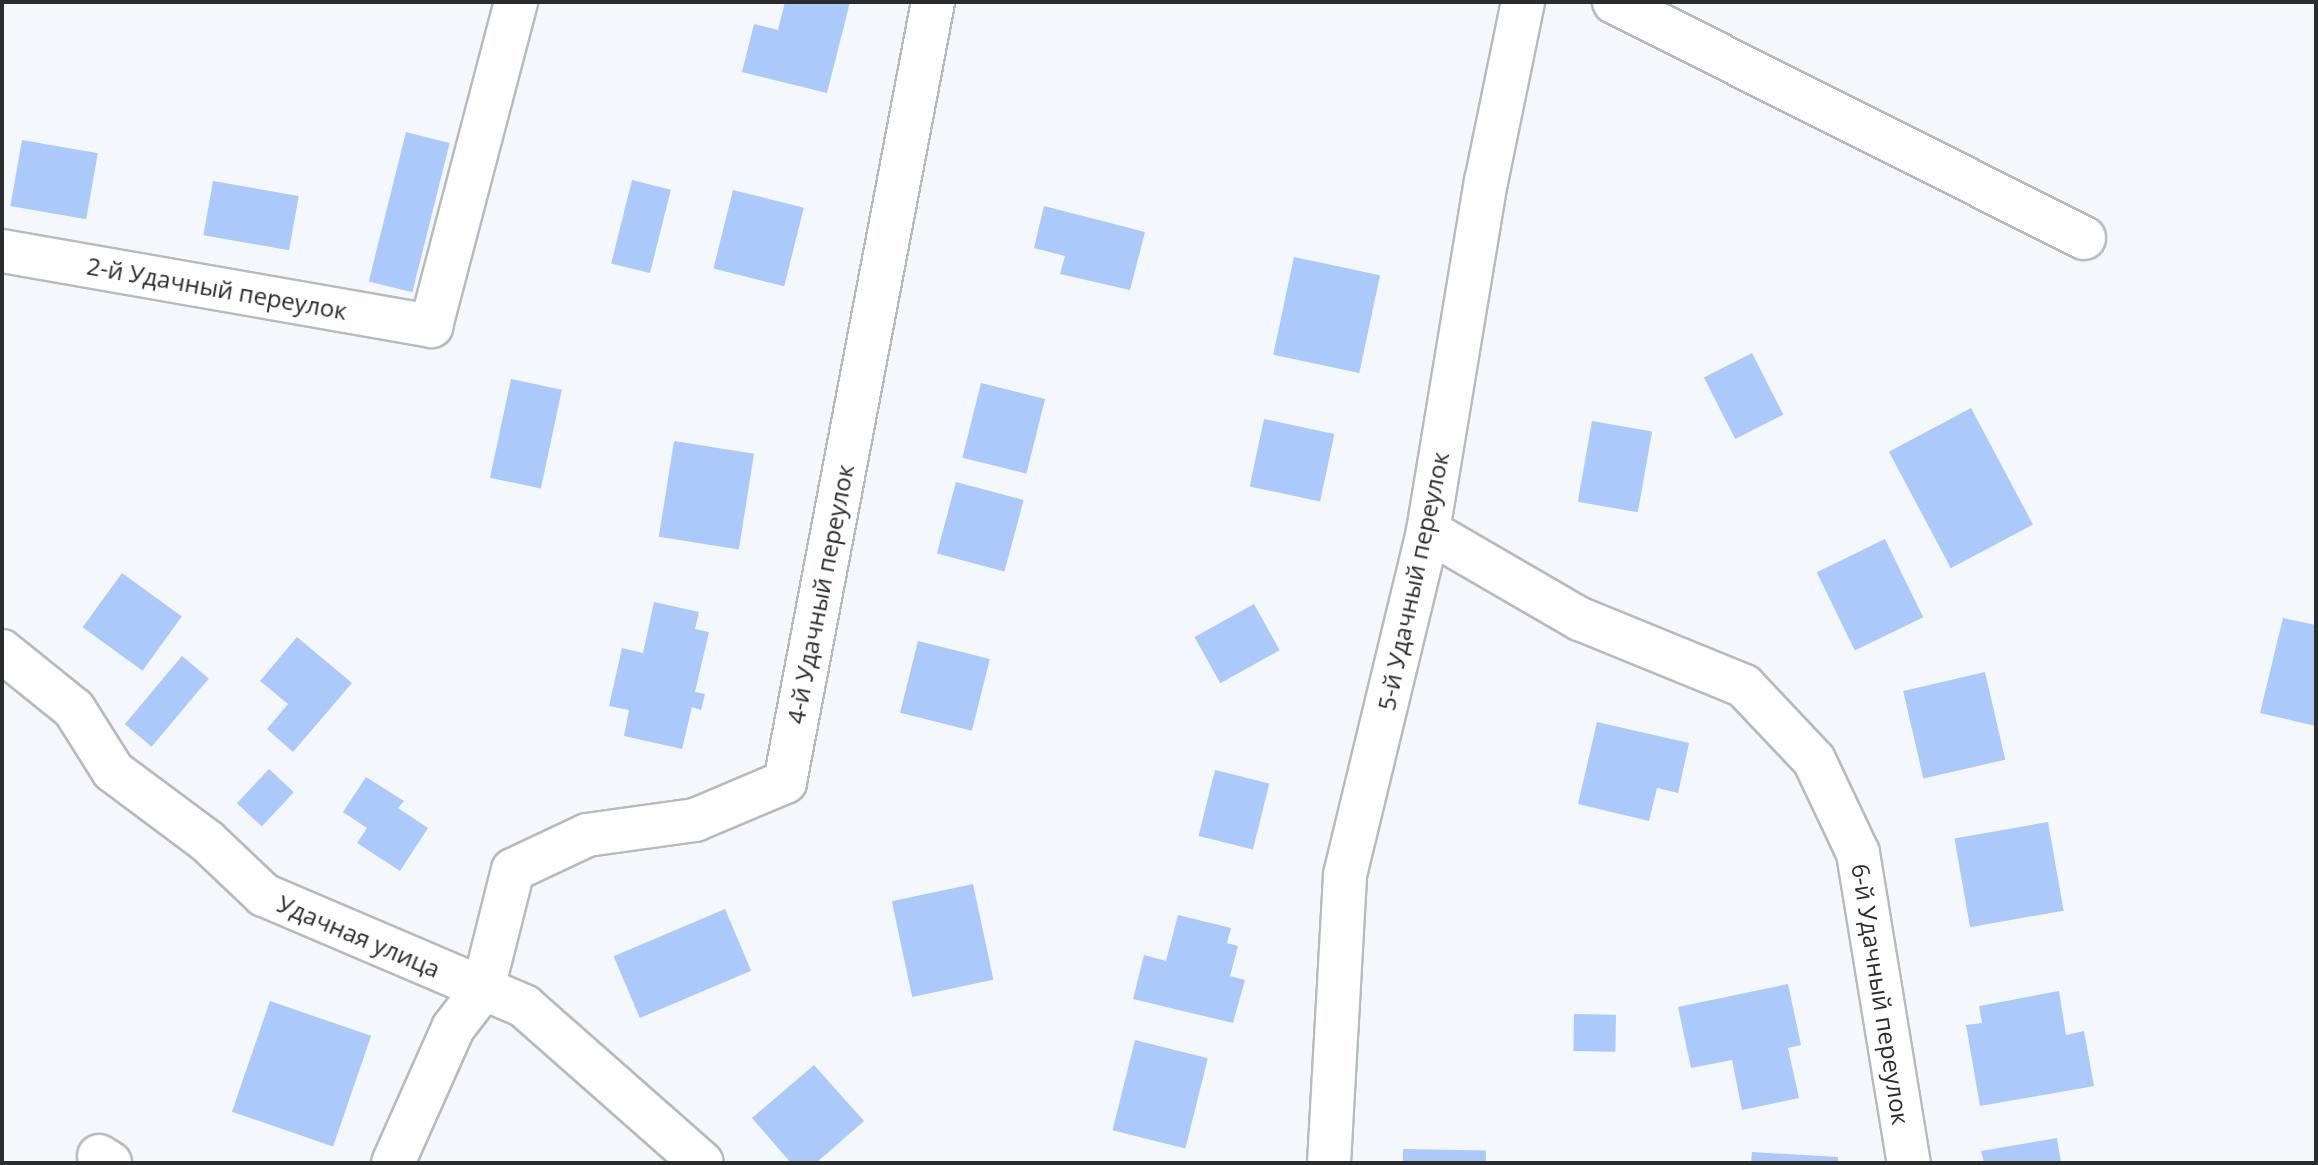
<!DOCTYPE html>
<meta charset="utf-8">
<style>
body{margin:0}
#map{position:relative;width:2318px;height:1165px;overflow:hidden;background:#f4f7fc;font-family:"Open Sans",sans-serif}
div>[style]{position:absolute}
.building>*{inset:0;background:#abcafb;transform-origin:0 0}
.roads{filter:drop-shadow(2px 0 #b7babf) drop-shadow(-2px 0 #b7babf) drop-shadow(0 2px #b7babf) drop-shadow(0 -2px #b7babf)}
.minor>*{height:42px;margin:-21px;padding:0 21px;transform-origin:21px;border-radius:21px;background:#fff}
span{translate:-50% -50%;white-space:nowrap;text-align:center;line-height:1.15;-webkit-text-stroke:7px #fff;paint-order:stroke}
.street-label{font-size:24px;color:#2b2c2e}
.frame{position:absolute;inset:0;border:4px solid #2b2c2e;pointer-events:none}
</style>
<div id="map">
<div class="building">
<i style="clip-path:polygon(785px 2px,850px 2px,827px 93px,742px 72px,754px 24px,778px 30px)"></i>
<i style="left:406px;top:132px;width:45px;height:154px;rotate:14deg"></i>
<i style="left:22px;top:140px;width:77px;height:67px;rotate:10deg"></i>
<i style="left:632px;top:180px;width:40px;height:86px;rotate:14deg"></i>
<i style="left:213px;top:181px;width:87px;height:55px;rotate:10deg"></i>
<i style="left:733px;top:190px;width:73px;height:81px;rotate:14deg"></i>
<i style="clip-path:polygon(1044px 206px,1145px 232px,1130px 290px,1060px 274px,1065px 256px,1034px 248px)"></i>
<i style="left:1294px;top:257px;width:88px;height:100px;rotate:12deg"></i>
<i style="left:1752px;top:353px;width:69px;height:54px;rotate:63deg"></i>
<i style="left:511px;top:379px;width:52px;height:101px;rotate:12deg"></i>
<i style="left:981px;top:383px;width:66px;height:77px;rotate:14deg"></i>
<i style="left:1971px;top:408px;width:132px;height:93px;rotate:62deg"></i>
<i style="left:1264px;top:419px;width:72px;height:69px;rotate:12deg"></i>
<i style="left:1592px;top:421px;width:61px;height:82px;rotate:10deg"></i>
<i style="left:674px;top:441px;width:81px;height:97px;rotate:9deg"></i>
<i style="left:956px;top:482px;width:70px;height:74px;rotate:15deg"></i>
<i style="left:1885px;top:539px;width:87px;height:76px;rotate:64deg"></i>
<i style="left:122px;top:573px;width:74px;height:67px;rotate:36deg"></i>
<i style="clip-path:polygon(654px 602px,699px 612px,695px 629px,709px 632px,695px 692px,705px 694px,701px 710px,692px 707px,682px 749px,624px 736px,629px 710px,609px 706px,622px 648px,643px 653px)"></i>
<i style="left:1254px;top:604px;width:53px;height:68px;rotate:61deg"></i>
<i style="clip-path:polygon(2283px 618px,2316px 625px,2316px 726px,2260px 713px)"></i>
<i style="clip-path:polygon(297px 637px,352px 683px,293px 752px,267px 729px,288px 704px,260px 681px)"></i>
<i style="left:918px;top:641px;width:74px;height:74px;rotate:14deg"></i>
<i style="left:182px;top:656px;width:35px;height:89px;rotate:40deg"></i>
<i style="left:1985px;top:672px;width:90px;height:84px;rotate:77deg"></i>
<i style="clip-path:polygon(1597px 722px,1689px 743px,1678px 793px,1657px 788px,1649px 821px,1578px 804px)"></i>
<i style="left:269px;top:769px;width:34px;height:47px;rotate:43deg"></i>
<i style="left:1215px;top:770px;width:56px;height:68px;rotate:14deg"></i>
<i style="clip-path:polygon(366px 777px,404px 801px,398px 808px,428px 828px,400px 871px,357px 843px,367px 828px,343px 812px)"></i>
<i style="left:2048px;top:822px;width:90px;height:95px;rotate:80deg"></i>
<i style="left:973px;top:884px;width:98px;height:83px;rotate:78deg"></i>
<i style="left:725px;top:909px;width:67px;height:121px;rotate:67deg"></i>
<i style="clip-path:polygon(1178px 915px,1231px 928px,1227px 943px,1238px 946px,1230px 976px,1245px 980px,1233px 1023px,1133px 999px,1144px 955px,1166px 961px)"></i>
<i style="clip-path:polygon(1788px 984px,1801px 1045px,1788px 1048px,1799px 1098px,1742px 1110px,1732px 1060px,1691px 1068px,1678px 1007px)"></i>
<i style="clip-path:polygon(2059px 991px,2066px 1035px,2084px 1031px,2094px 1086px,1980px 1106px,1966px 1025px,1982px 1023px,1979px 1006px)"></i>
<i style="left:270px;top:1001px;width:107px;height:117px;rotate:19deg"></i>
<i style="left:1574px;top:1014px;width:42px;height:37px;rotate:1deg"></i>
<i style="left:1135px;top:1040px;width:75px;height:93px;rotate:14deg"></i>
<i style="clip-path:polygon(814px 1065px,864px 1121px,816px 1163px,791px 1163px,752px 1118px)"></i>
<i style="clip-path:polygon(2057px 1138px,2061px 1163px,1984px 1163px,1981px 1151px)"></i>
<i style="left:1403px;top:1149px;width:83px;height:14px;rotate:1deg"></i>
<i style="clip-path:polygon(1752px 1152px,1838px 1157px,1838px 1163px,1751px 1163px)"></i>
</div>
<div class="roads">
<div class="minor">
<i style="left:1614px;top:2px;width:526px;rotate:26.66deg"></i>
<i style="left:2px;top:251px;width:436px;rotate:9.9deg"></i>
<i style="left:431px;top:326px;width:335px;rotate:-75.3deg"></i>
<i style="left:1428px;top:531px;width:176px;rotate:30.1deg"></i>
<i style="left:1580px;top:619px;width:177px;rotate:22.2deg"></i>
<i style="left:1744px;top:686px;width:102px;rotate:46.6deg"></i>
<i style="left:1814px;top:760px;width:103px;rotate:64.7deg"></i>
<i style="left:1858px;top:853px;width:314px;rotate:80.7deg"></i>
<i style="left:2px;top:651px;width:92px;rotate:38.9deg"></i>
<i style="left:74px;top:709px;width:73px;rotate:57.8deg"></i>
<i style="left:113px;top:771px;width:117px;rotate:36.7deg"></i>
<i style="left:207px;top:841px;width:79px;rotate:43.5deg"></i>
<i style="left:264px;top:895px;width:283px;rotate:23.1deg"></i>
<i style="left:524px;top:1006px;width:237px;rotate:41.4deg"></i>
<i style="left:99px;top:1156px;width:13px;rotate:32deg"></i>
<i style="left:393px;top:1163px;width:148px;rotate:-66deg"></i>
<i style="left:453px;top:1028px;width:49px;rotate:-52.4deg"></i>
<i style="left:483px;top:989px;width:123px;rotate:-75.9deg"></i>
<i style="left:513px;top:870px;width:82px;rotate:-25.3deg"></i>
<i style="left:587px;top:835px;width:109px;rotate:-7.9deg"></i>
<i style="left:695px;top:820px;width:98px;rotate:-22.9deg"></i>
<i style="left:785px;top:782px;width:794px;rotate:-79.26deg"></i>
<i style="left:1329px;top:1163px;width:288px;rotate:-86.8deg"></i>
<i style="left:1345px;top:875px;width:354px;rotate:-76.4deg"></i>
<i style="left:1428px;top:531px;width:354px;rotate:-80.6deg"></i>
<i style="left:1486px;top:182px;width:184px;rotate:-78.4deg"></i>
</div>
</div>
<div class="street-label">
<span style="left:217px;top:288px;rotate:10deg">2-й Удачный переулок</span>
<span style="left:1413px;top:581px;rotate:-78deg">5-й Удачный переулок</span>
<span style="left:820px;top:594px;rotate:-79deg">4-й Удачный переулок</span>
<span style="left:359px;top:936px;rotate:23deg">Удачная улица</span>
<span style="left:1881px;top:994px;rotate:81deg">6-й Удачный переулок</span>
</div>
<div class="frame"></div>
</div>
